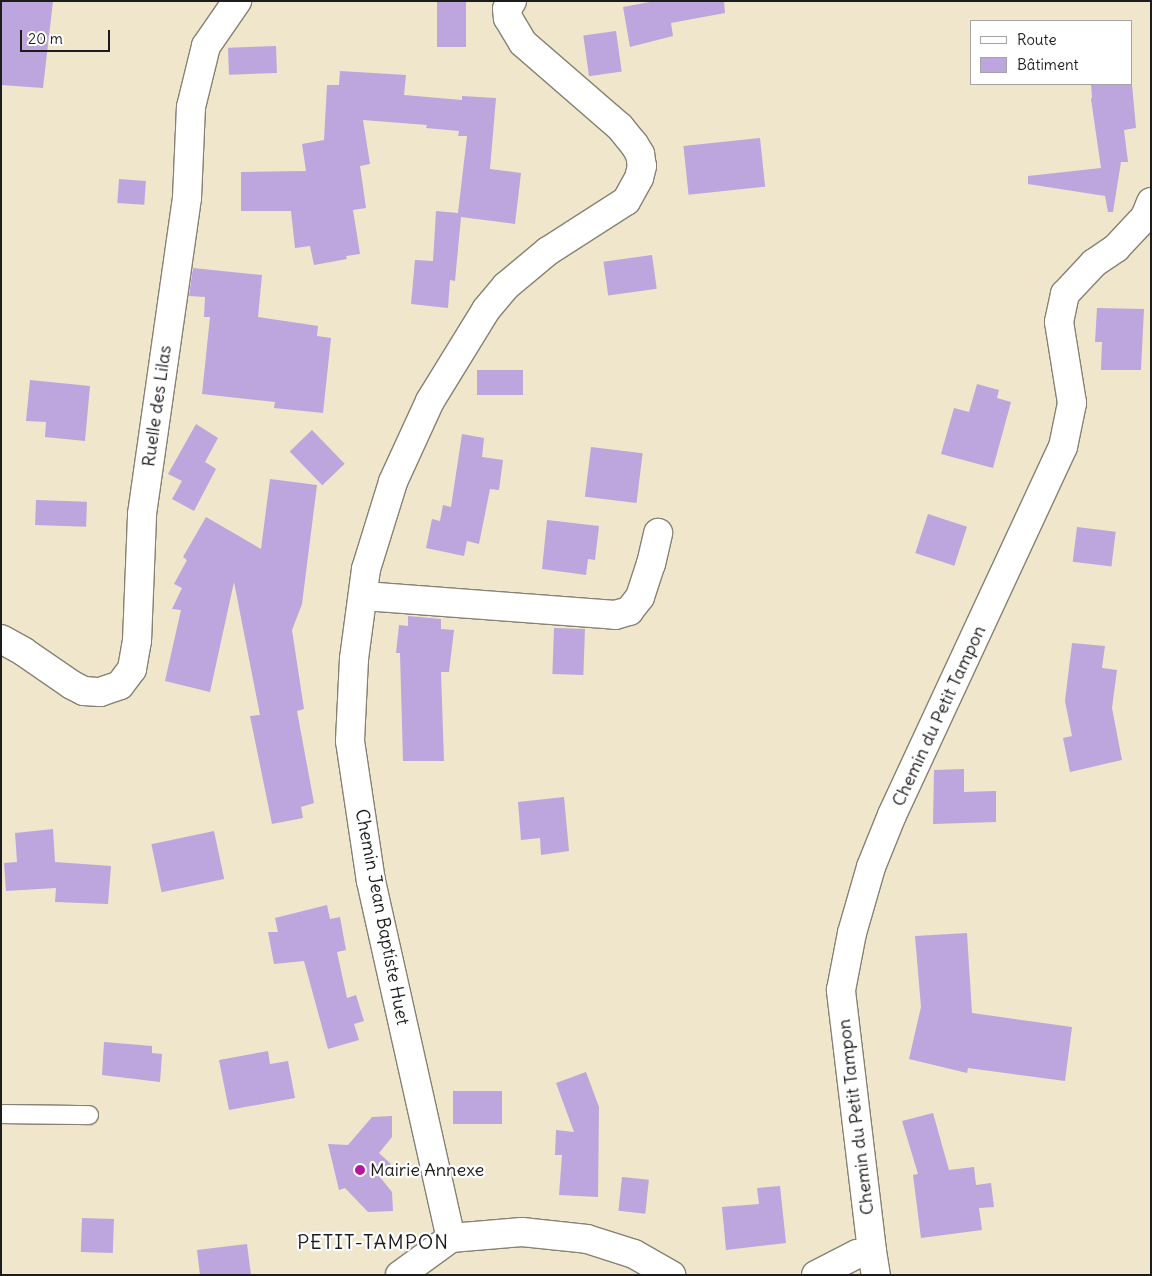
<!DOCTYPE html>
<meta charset="utf-8">
<style>
body{margin:0}
#map{position:relative;width:1152px;height:1276px;overflow:hidden;background:#efe6cb;font-family:Delius,sans-serif}
div>[style]{position:absolute}
.building>*{inset:0;background:#bca6dd;transform-origin:0 0}
.roads{filter:drop-shadow(1px 0 #868174) drop-shadow(-1px 0 #868174) drop-shadow(0 1px #868174) drop-shadow(0 -1px #868174)}
.lane>*{height:18px;margin:-9px;padding:0 9px;transform-origin:9px;border-radius:9px;background:#fff}
.street>*{height:28px;margin:-14px;padding:0 14px;transform-origin:14px;border-radius:14px;background:#fff}
.secondary>*{height:28px;margin:-14px;padding:0 14px;transform-origin:14px;border-radius:14px;background:#fff}
.dots>*{width:14px;height:14px;translate:-50% -50%;box-sizing:border-box;border:2px solid #fff;border-radius:50%}
span{translate:-50% -50%;white-space:nowrap;text-align:center;line-height:1.15;-webkit-text-stroke:4.5px #fff;paint-order:stroke}
.street-label{font-size:18px;color:#1c1c1c}
.poi-label{font-size:18px;color:#1c1c1c}
.left{translate:0 -50%;text-align:left}
.quarter-label{font-size:20px;color:#1c1c1c;letter-spacing:1px}
.frame{position:absolute;inset:0;border:2px solid #1c1c1c;pointer-events:none}
.legend{position:absolute;left:970px;top:20px;width:162px;height:65px;box-sizing:border-box;background:#fff;border:1px solid #a4a4a4;margin:0;padding:6px 9px;list-style:none;font-size:15px;color:#1c1c1c}
.legend li{display:flex;align-items:center;gap:10px;height:25px}
.legend b{width:25px;border:1px solid #a4a4a4}
.scale{position:absolute;left:20px;top:30px;width:90px;height:22px;box-sizing:border-box;border:2px solid #1c1c1c;border-top:0;padding-left:6px;font-size:15px;line-height:18px;white-space:nowrap;color:#1c1c1c;-webkit-text-stroke:4px #fff;paint-order:stroke}
</style>
<div id="map">
<div class="building">
<i style="clip-path:polygon(1px 1px,53px 1px,43px 88px,1px 85px)"></i>
<i style="left:437px;top:1px;width:29px;height:46px"></i>
<i style="clip-path:polygon(655px 1px,724px 1px,725px 13px,671px 23px,673px 36px,630px 47px,623px 7px)"></i>
<i style="left:616px;top:31px;width:41px;height:33px;rotate:82deg"></i>
<i style="left:276px;top:46px;width:27px;height:48px;rotate:88deg"></i>
<i style="clip-path:polygon(340px 71px,406px 75px,404px 95px,462px 100px,462px 96px,496px 98px,490px 169px,521px 173px,515px 224px,461px 217px,455px 281px,450px 280px,448px 308px,411px 304px,415px 260px,433px 261px,436px 211px,458px 213px,467px 136px,458px 136px,459px 131px,426px 128px,427px 125px,363px 120px,370px 164px,360px 166px,366px 208px,353px 210px,360px 254px,346px 256px,347px 259px,314px 265px,310px 246px,295px 248px,291px 211px,241px 211px,241px 172px,306px 171px,302px 144px,324px 140px,327px 85px,339px 85px)"></i>
<i style="clip-path:polygon(1091px 84px,1132px 84px,1136px 128px,1124px 130px,1128px 162px,1121px 162px,1113px 212px,1108px 212px,1105px 196px,1028px 184px,1028px 176px,1101px 168px,1091px 99px,1092px 98px)"></i>
<i style="left:760px;top:138px;width:49px;height:77px;rotate:84deg"></i>
<i style="left:119px;top:179px;width:27px;height:24px;rotate:4deg"></i>
<i style="left:652px;top:255px;width:34px;height:49px;rotate:82deg"></i>
<i style="clip-path:polygon(193px 268px,262px 275px,258px 317px,318px 326px,317px 336px,331px 338px,323px 413px,274px 408px,275px 402px,202px 394px,210px 317px,204px 317px,205px 297px,189px 296px)"></i>
<i style="clip-path:polygon(1097px 308px,1144px 309px,1141px 370px,1101px 370px,1102px 342px,1095px 342px)"></i>
<i style="left:477px;top:370px;width:46px;height:25px"></i>
<i style="clip-path:polygon(30px 380px,90px 386px,85px 441px,45px 437px,46px 422px,26px 421px)"></i>
<i style="clip-path:polygon(977px 384px,999px 390px,997px 398px,1011px 402px,993px 468px,941px 454px,954px 408px,969px 412px)"></i>
<i style="clip-path:polygon(196px 424px,218px 438px,205px 462px,216px 469px,194px 511px,172px 499px,182px 481px,168px 474px)"></i>
<i style="left:312px;top:430px;width:47px;height:31px;rotate:46deg"></i>
<i style="clip-path:polygon(462px 434px,484px 438px,482px 457px,503px 460px,499px 490px,490px 489px,479px 544px,467px 541px,464px 556px,426px 548px,432px 519px,440px 521px,443px 505px,451px 507px)"></i>
<i style="left:591px;top:447px;width:52px;height:50px;rotate:7deg"></i>
<i style="clip-path:polygon(270px 479px,317px 485px,302px 604px,292px 630px,304px 709px,297px 711px,314px 803px,301px 807px,303px 818px,272px 824px,250px 716px,260px 715px,234px 582px,210px 692px,165px 681px,181px 610px,172px 609px,182px 588px,174px 584px,187px 560px,183px 557px,206px 517px,261px 549px)"></i>
<i style="left:36px;top:500px;width:51px;height:25px;rotate:2deg"></i>
<i style="left:928px;top:514px;width:41px;height:41px;rotate:18deg"></i>
<i style="clip-path:polygon(547px 520px,599px 526px,595px 560px,588px 559px,586px 575px,542px 569px)"></i>
<i style="left:1077px;top:527px;width:39px;height:35px;rotate:7deg"></i>
<i style="clip-path:polygon(408px 616px,441px 619px,441px 629px,454px 630px,449px 672px,441px 672px,444px 761px,403px 761px,400px 653px,396px 653px,399px 625px,408px 626px)"></i>
<i style="left:554px;top:628px;width:31px;height:46px;rotate:2deg"></i>
<i style="clip-path:polygon(1072px 643px,1105px 646px,1102px 668px,1117px 670px,1112px 708px,1122px 760px,1070px 772px,1063px 738px,1072px 736px,1065px 701px)"></i>
<i style="clip-path:polygon(964px 769px,964px 792px,996px 791px,996px 822px,933px 824px,934px 770px)"></i>
<i style="clip-path:polygon(564px 797px,569px 851px,541px 855px,540px 838px,521px 840px,518px 802px)"></i>
<i style="clip-path:polygon(53px 829px,55px 862px,111px 866px,108px 904px,55px 902px,56px 888px,6px 891px,4px 863px,17px 862px,15px 833px)"></i>
<i style="left:214px;top:831px;width:49px;height:64px;rotate:78deg"></i>
<i style="clip-path:polygon(327px 905px,330px 919px,340px 917px,346px 950px,337px 952px,347px 998px,356px 995px,364px 1021px,354px 1024px,359px 1040px,328px 1049px,304px 961px,274px 964px,268px 932px,278px 932px,275px 918px)"></i>
<i style="clip-path:polygon(967px 933px,972px 1013px,1072px 1027px,1065px 1081px,968px 1068px,967px 1073px,909px 1059px,921px 1007px,915px 936px)"></i>
<i style="clip-path:polygon(104px 1042px,152px 1046px,152px 1053px,162px 1054px,160px 1082px,102px 1075px)"></i>
<i style="clip-path:polygon(268px 1051px,270px 1064px,288px 1061px,295px 1098px,229px 1110px,219px 1060px)"></i>
<i style="clip-path:polygon(586px 1072px,599px 1107px,598px 1197px,559px 1195px,562px 1155px,555px 1155px,556px 1130px,574px 1132px,556px 1083px)"></i>
<i style="left:453px;top:1091px;width:49px;height:33px"></i>
<i style="clip-path:polygon(933px 1113px,949px 1170px,974px 1167px,976px 1185px,991px 1183px,994px 1207px,979px 1208px,982px 1230px,921px 1238px,913px 1175px,918px 1174px,902px 1121px)"></i>
<i style="clip-path:polygon(392px 1116px,392px 1137px,379px 1153px,391px 1164px,379px 1176px,392px 1192px,393px 1211px,368px 1212px,345px 1188px,339px 1190px,328px 1144px,348px 1145px,372px 1117px)"></i>
<i style="left:622px;top:1177px;width:27px;height:34px;rotate:6deg"></i>
<i style="clip-path:polygon(780px 1186px,786px 1243px,726px 1250px,722px 1207px,759px 1204px,757px 1188px)"></i>
<i style="left:82px;top:1218px;width:32px;height:34px;rotate:2deg"></i>
<i style="clip-path:polygon(247px 1244px,251px 1275px,200px 1275px,197px 1250px)"></i>
</div>
<div class="roads">
<div class="lane">
<i style="left:1px;top:1114px;width:88px;rotate:0.7deg"></i>
</div>
<div class="street">
<i style="left:364px;top:596px;width:252px;rotate:4.3deg"></i>
<i style="left:615px;top:615px;width:15px;rotate:-16deg"></i>
<i style="left:629px;top:611px;width:18px;rotate:-52deg"></i>
<i style="left:640px;top:597px;width:35px;rotate:-72deg"></i>
<i style="left:651px;top:564px;width:32px;rotate:-77deg"></i>
<i style="left:1px;top:639px;width:26px;rotate:29deg"></i>
<i style="left:24px;top:652px;width:58px;rotate:34.5deg"></i>
<i style="left:72px;top:685px;width:13px;rotate:27deg"></i>
<i style="left:84px;top:691px;width:16px;rotate:4deg"></i>
<i style="left:100px;top:692px;width:21px;rotate:-19deg"></i>
<i style="left:120px;top:685px;width:20px;rotate:-53deg"></i>
<i style="left:132px;top:669px;width:28px;rotate:-80deg"></i>
<i style="left:137px;top:641px;width:127px;rotate:-87.7deg"></i>
<i style="left:142px;top:514px;width:319px;rotate:-81.9deg"></i>
<i style="left:187px;top:198px;width:91px;rotate:-87.5deg"></i>
<i style="left:191px;top:107px;width:63px;rotate:-76.2deg"></i>
<i style="left:206px;top:46px;width:55px;rotate:-55.4deg"></i>
<i style="left:872px;top:1251px;width:263px;rotate:-96.8deg"></i>
<i style="left:841px;top:990px;width:58px;rotate:-79.1deg"></i>
<i style="left:852px;top:933px;width:69px;rotate:-73.9deg"></i>
<i style="left:871px;top:867px;width:56px;rotate:-68deg"></i>
<i style="left:892px;top:815px;width:406px;rotate:-65.1deg"></i>
<i style="left:1063px;top:447px;width:45px;rotate:-78.4deg"></i>
<i style="left:1072px;top:403px;width:82px;rotate:-99.1deg"></i>
<i style="left:1059px;top:322px;width:29px;rotate:-78deg"></i>
<i style="left:1065px;top:294px;width:42px;rotate:-46.9deg"></i>
<i style="left:1094px;top:263px;width:27px;rotate:-34deg"></i>
<i style="left:1116px;top:248px;width:42px;rotate:-46.9deg"></i>
<i style="left:1145px;top:217px;width:16px;rotate:-68deg"></i>
<i style="left:400px;top:1275px;width:63px;rotate:-36deg"></i>
</div>
<div class="secondary">
<i style="left:512px;top:1px;width:9px;rotate:122deg"></i>
<i style="left:507px;top:9px;width:9px;rotate:84deg"></i>
<i style="left:508px;top:18px;width:29px;rotate:59deg"></i>
<i style="left:523px;top:43px;width:128px;rotate:40.9deg"></i>
<i style="left:620px;top:127px;width:22px;rotate:51deg"></i>
<i style="left:634px;top:144px;width:12px;rotate:59deg"></i>
<i style="left:640px;top:154px;width:12px;rotate:81deg"></i>
<i style="left:642px;top:166px;width:12px;rotate:104deg"></i>
<i style="left:639px;top:178px;width:26px;rotate:119deg"></i>
<i style="left:626px;top:201px;width:93px;rotate:147.3deg"></i>
<i style="left:548px;top:251px;width:55px;rotate:140.2deg"></i>
<i style="left:506px;top:286px;width:31px;rotate:130deg"></i>
<i style="left:486px;top:310px;width:107px;rotate:121.6deg"></i>
<i style="left:430px;top:401px;width:89px;rotate:114.6deg"></i>
<i style="left:393px;top:482px;width:91px;rotate:107.2deg"></i>
<i style="left:366px;top:569px;width:91px;rotate:97.6deg"></i>
<i style="left:354px;top:659px;width:82px;rotate:92.8deg"></i>
<i style="left:350px;top:741px;width:142px;rotate:81.5deg"></i>
<i style="left:371px;top:881px;width:366px;rotate:77.4deg"></i>
<i style="left:451px;top:1238px;width:71px;rotate:-4.8deg"></i>
<i style="left:522px;top:1232px;width:65px;rotate:6.1deg"></i>
<i style="left:587px;top:1239px;width:49px;rotate:17.7deg"></i>
<i style="left:634px;top:1254px;width:43px;rotate:29.6deg"></i>
<i style="left:816px;top:1275px;width:46px;rotate:-27.1deg"></i>
<i style="left:857px;top:1254px;width:15px;rotate:-11deg"></i>
<i style="left:872px;top:1251px;width:24px;rotate:81deg"></i>
</div>
</div>
<div class="dots">
<i style="left:360px;top:1170px;background:#b5179e"></i>
</div>
<div class="street-label">
<span style="left:157px;top:406px;rotate:-82deg">Ruelle des Lilas</span>
<span style="left:939px;top:716px;rotate:-65deg">Chemin du Petit Tampon</span>
<span style="left:382px;top:917px;rotate:79deg">Chemin Jean Baptiste Huet</span>
<span style="left:856px;top:1117px;rotate:-97deg">Chemin du Petit Tampon</span>
</div>
<div class="poi-label">
<span class="left" style="left:370px;top:1170px">Mairie Annexe</span>
</div>
<div class="quarter-label">
<span style="left:373px;top:1241px">PETIT-TAMPON</span>
</div>
<div class="frame"></div>
<ul class="legend">
<li><b style="height:6px;background:#fff"></b>Route</li>
<li><b style="height:14px;background:#bca6dd"></b>Bâtiment</li>
</ul>
<div class="scale">20 m</div>
</div>
